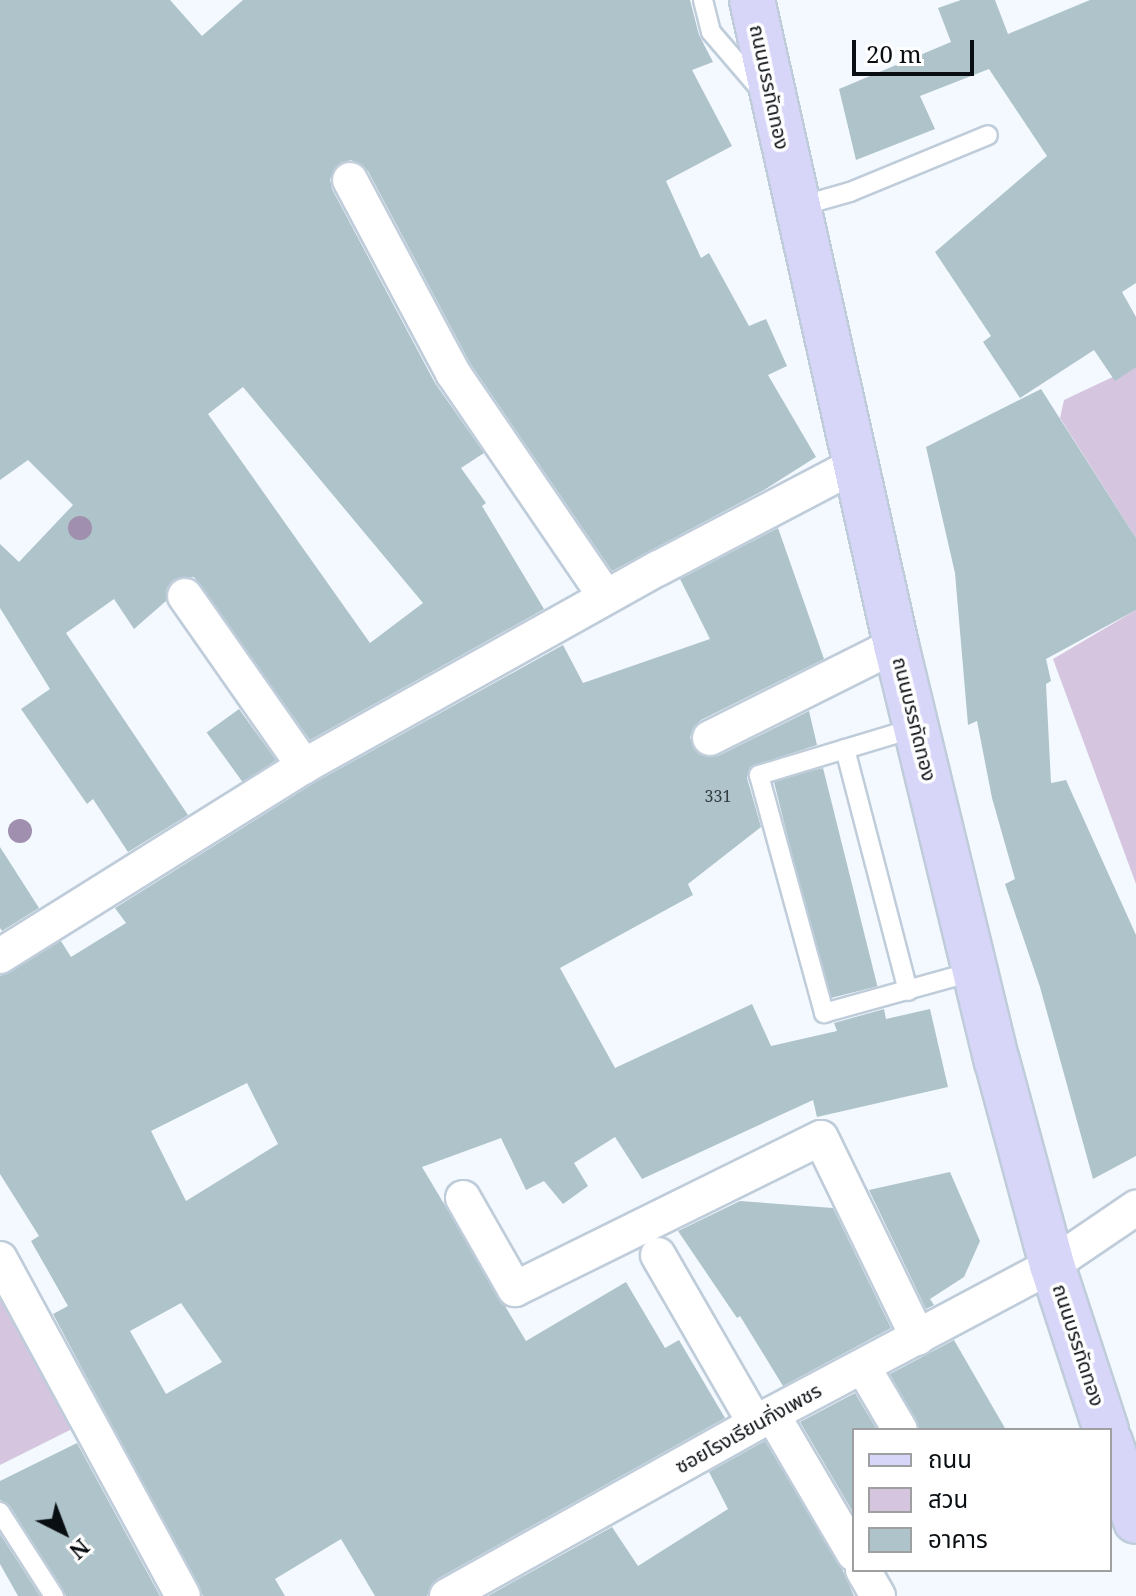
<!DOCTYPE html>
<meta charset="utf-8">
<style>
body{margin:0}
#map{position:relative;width:1136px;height:1596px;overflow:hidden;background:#f3f9ff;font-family:"Noto Serif","Noto Sans Thai",serif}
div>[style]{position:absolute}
.green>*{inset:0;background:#d6c5df}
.building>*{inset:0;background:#aec3ca;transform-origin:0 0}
.roads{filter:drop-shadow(2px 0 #bfccda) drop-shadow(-2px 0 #bfccda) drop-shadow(0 2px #bfccda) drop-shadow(0 -2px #bfccda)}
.lane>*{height:18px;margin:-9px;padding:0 9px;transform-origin:9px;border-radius:9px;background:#fff}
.street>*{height:34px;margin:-17px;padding:0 17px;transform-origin:17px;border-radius:17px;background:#fff}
.secondary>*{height:44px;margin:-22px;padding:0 22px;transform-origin:22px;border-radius:22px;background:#d7d6f8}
.trees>*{width:24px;height:24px;margin:-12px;border-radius:50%;background:#a08faf}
span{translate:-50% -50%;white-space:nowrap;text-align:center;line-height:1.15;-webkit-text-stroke:7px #fff;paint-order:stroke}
.number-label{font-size:16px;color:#323b40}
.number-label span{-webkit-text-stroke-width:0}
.street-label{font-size:20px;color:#090e12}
.legend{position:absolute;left:852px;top:1428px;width:260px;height:144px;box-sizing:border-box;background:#fff;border:2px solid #9d9fa0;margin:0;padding:10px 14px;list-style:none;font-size:24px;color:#090e12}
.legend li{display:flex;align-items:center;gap:16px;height:40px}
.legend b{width:40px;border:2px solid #9d9fa0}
.north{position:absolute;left:24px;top:1492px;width:80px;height:80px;-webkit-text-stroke:6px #fff;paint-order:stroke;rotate:138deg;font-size:22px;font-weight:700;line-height:32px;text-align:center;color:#090e12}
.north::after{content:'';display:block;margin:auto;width:28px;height:36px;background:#090e12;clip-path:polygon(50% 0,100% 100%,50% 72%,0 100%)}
.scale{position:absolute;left:852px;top:40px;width:122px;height:36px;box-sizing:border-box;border:4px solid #090e12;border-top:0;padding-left:10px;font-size:24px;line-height:28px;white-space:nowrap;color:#090e12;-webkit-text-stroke:6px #fff;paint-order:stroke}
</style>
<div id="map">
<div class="green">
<i style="clip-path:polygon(1136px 366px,1136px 538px,1060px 418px,1064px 400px)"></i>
<i style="clip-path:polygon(1136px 610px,1136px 884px,1053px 659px)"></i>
<i style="clip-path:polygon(0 1292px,72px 1429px,0 1465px)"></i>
</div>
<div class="building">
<i style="clip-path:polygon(evenodd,0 0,170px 0,202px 36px,243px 0,690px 0,699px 35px,713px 62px,692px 70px,732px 146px,666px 181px,701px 258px,709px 253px,749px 326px,766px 319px,787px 366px,768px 375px,816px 457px,764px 490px,612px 571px,470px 363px,368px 171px,351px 160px,340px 163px,330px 179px,332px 189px,435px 383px,484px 453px,461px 468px,486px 503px,482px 506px,544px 609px,310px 740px,194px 577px,173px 580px,167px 588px,166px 601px,134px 629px,114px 599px,66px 633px,188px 815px,128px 852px,93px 799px,87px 804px,21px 709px,50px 689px,0 608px,0 544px,19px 562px,73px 505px,28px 460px,0 480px,0 0,243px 387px,423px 603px,370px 643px,208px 414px,243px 387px)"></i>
<i style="clip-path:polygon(961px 0,995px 0,1008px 34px,1090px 0,1136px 0,1136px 283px,1122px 292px,1136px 317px,1136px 367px,1115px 381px,1094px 350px,1020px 398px,983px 342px,991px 336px,935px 252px,1047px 156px,989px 69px,920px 96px,935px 129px,856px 160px,839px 89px,951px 42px,938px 8px)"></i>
<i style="clip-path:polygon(1041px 389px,1136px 538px,1136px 610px,1046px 659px,1051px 681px,1046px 684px,1051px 783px,1066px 780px,1136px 935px,1136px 1156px,1093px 1179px,1040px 987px,1005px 884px,1015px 879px,992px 798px,977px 721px,968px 725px,955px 573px,926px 447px)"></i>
<i style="clip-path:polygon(evenodd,778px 528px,824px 659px,701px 720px,693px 728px,690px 738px,700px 755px,718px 756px,809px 711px,817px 745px,750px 767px,747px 778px,761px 827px,688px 884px,693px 895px,560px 968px,615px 1068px,752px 1004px,771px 1046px,837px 1031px,834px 1023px,884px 1009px,886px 1019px,930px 1009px,948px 1087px,817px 1117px,813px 1100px,642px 1179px,615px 1137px,574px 1163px,588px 1186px,563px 1204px,544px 1181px,526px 1190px,501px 1138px,422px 1167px,526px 1341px,626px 1282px,665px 1348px,679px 1340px,725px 1418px,437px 1579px,427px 1596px,375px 1596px,341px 1539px,275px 1579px,285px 1596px,203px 1596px,53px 1314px,68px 1306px,31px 1241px,39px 1236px,0 1174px,0 976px,61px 941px,71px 957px,126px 923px,115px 908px,314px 783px,563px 645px,583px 683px,710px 639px,680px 579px,778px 528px,247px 1083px,278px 1144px,186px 1201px,151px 1131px,247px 1083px,778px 528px,181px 1303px,222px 1362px,166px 1394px,130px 1331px,181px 1303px)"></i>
<i style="left:239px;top:709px;width:63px;height:40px;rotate:54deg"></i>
<i style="left:823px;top:768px;width:225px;height:51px;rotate:76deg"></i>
<i style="clip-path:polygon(0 847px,39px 908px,2px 931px,0 928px)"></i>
<i style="clip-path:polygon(950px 1172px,980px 1241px,964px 1277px,930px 1299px,934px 1305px,926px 1309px,869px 1190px)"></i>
<i style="clip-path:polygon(740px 1201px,833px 1208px,891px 1328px,783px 1386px,740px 1316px,737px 1318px,678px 1231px)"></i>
<i style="clip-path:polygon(954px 1340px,1006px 1430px,920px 1430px,890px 1374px)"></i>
<i style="clip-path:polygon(855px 1393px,877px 1430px,854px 1430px,854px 1514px,800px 1422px)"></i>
<i style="clip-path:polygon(765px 1441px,843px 1571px,854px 1596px,488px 1596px,612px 1527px,638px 1566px,728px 1509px,709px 1472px)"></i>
<i style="clip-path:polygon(77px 1443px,160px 1596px,66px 1596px,10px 1506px,0 1500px,0 1481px)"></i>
<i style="clip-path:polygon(0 1534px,40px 1596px,18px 1596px,0 1564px)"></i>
</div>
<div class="roads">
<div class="lane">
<i style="left:703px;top:0;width:33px;rotate:76deg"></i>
<i style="left:711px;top:32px;width:75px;rotate:49.3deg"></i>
<i style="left:797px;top:207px;width:55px;rotate:-15.8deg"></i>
<i style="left:850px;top:192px;width:149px;rotate:-22.4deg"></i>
<i style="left:915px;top:728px;width:163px;rotate:163.2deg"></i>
<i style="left:759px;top:775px;width:247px;rotate:74.7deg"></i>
<i style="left:824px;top:1013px;width:157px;rotate:-15.5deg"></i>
<i style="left:845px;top:749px;width:250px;rotate:75.4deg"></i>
<i style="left:0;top:1512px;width:100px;rotate:57.3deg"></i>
</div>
<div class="street">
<i style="left:350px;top:180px;width:219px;rotate:61.9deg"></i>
<i style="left:453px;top:373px;width:271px;rotate:55.7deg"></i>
<i style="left:185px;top:596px;width:208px;rotate:55deg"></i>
<i style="left:710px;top:738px;width:208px;rotate:-26.6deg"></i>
<i style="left:0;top:956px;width:358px;rotate:-32deg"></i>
<i style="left:304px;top:766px;width:406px;rotate:-29.2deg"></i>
<i style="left:659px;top:568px;width:221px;rotate:-27.7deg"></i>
<i style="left:463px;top:1198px;width:105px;rotate:60.3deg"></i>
<i style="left:515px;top:1289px;width:341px;rotate:-26.3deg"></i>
<i style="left:821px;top:1138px;width:222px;rotate:64.1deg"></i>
<i style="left:658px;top:1255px;width:194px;rotate:60deg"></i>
<i style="left:0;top:1259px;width:383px;rotate:61.5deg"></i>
<i style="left:863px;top:1367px;width:73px;rotate:59.6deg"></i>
<i style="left:772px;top:1414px;width:162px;rotate:59.6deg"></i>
<i style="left:863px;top:1570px;width:30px;rotate:60deg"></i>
<i style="left:447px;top:1596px;width:372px;rotate:-29.2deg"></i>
<i style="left:772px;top:1414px;width:317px;rotate:-28deg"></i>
<i style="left:1052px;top:1265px;width:102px;rotate:-34.2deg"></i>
</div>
<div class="secondary">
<i style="left:752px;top:0;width:661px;rotate:77.41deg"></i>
<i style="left:896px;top:645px;width:428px;rotate:76.4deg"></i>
<i style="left:997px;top:1061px;width:211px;rotate:74.9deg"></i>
<i style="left:1052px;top:1265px;width:174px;rotate:71.9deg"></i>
<i style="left:1110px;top:1442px;width:83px;rotate:71.8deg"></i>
</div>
</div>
<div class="trees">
<i style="left:80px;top:528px"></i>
<i style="left:20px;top:831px"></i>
</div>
<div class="number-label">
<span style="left:718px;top:796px">331</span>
</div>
<div class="street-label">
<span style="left:770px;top:87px;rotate:78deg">ถนนบรรทัดทอง</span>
<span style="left:915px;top:719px;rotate:76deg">ถนนบรรทัดทอง</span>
<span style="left:1079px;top:1345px;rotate:72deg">ถนนบรรทัดทอง</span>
<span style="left:748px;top:1428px;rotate:-29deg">ซอยโรงเรียนกิ่งเพชร</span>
</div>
<ul class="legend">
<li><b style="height:10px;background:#d7d6f8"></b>ถนน</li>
<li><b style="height:22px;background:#d6c5df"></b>สวน</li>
<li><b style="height:22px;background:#aec3ca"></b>อาคาร</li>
</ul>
<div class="north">N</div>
<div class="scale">20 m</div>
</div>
